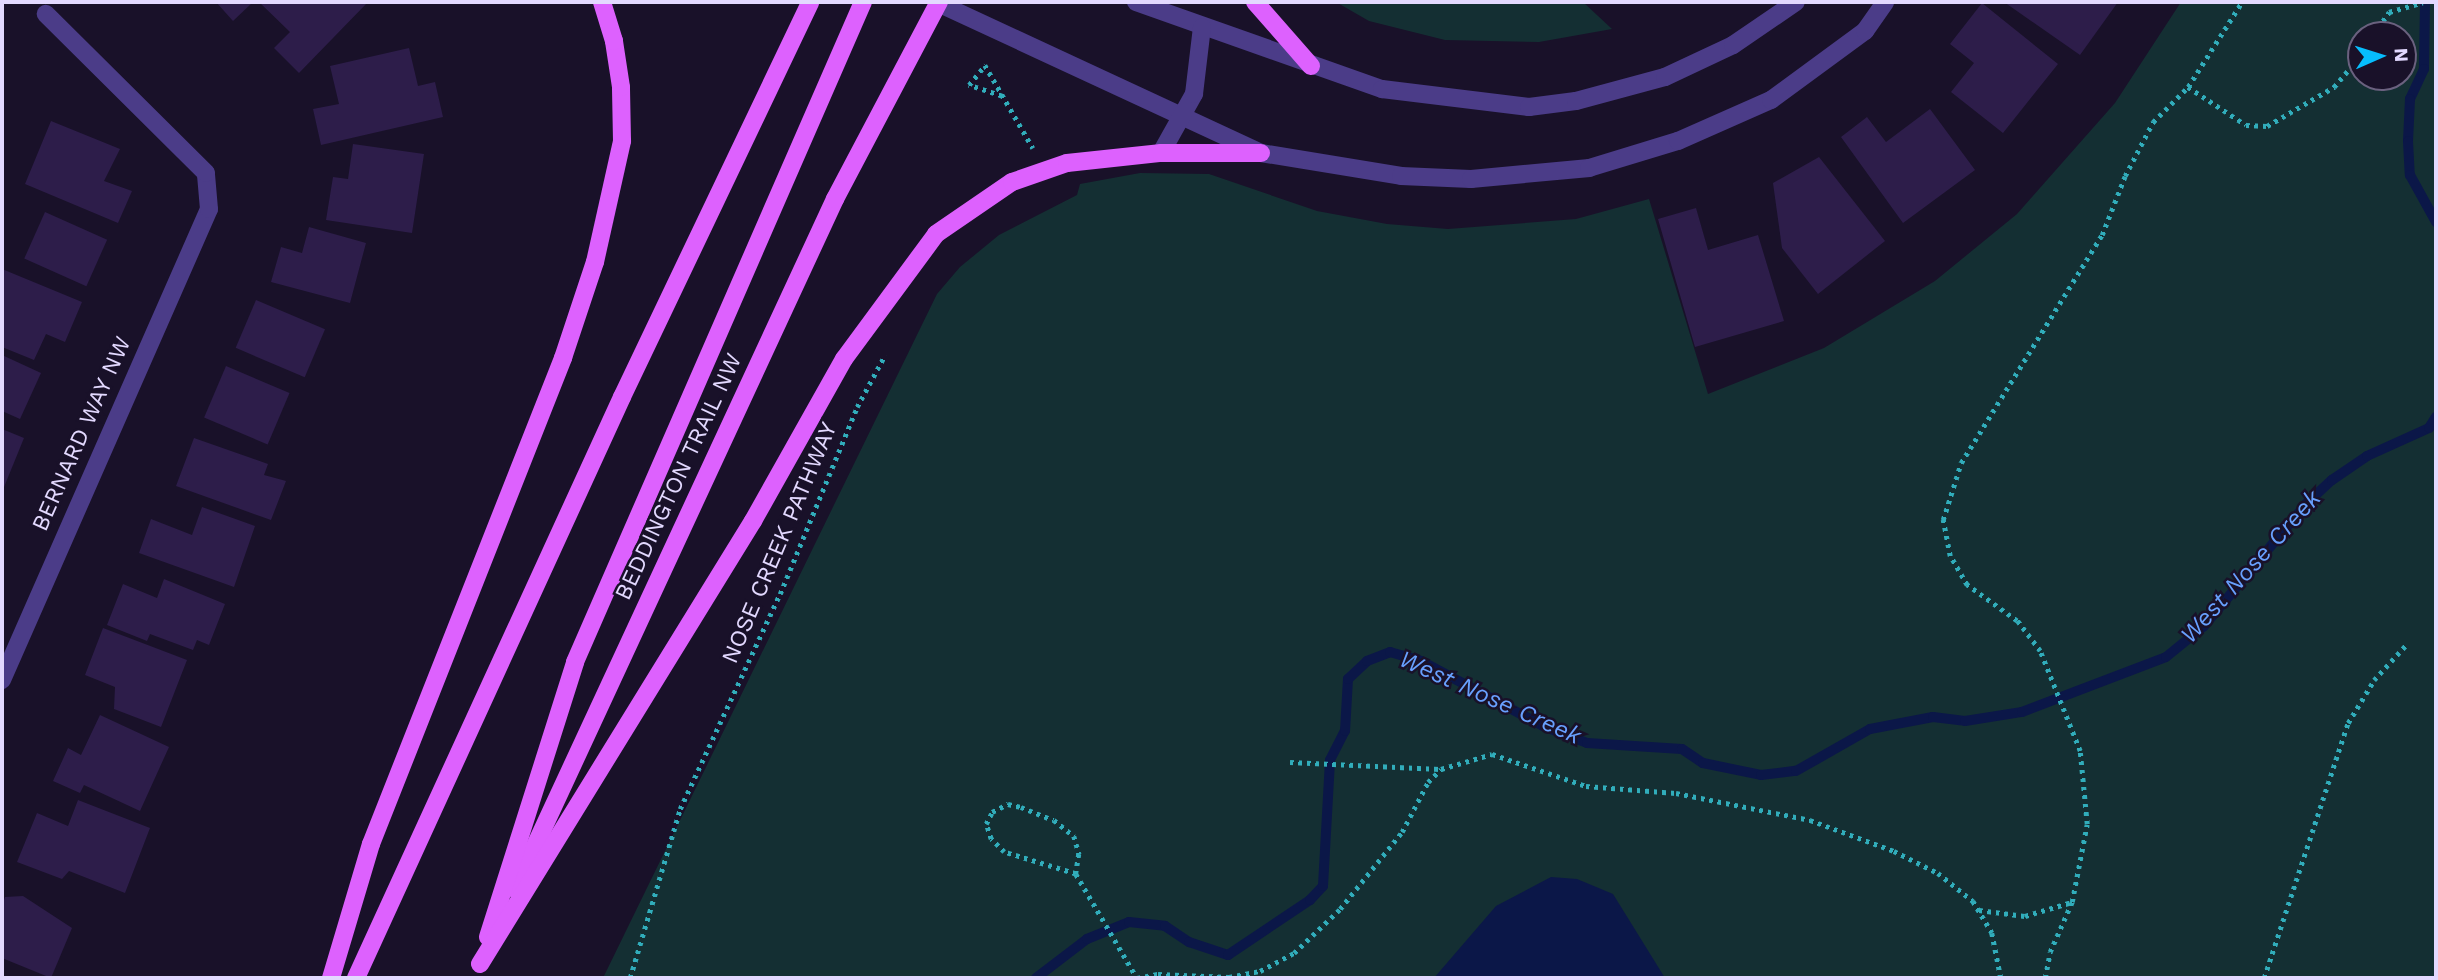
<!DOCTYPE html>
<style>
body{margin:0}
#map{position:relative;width:2438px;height:980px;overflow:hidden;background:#191129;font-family:"Work Sans",sans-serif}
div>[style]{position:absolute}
.green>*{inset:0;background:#142f33}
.water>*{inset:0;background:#0b1748}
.stream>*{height:10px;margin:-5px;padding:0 5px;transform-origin:5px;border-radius:5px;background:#0b1748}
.building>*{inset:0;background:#2d1d4a;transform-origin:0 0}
.path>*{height:4.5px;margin-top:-2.25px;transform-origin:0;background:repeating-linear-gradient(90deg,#31adbb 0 3.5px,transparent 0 8.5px)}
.street>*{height:18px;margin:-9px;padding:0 9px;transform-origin:9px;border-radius:9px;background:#4b3c88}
.primary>*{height:18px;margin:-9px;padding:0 9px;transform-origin:9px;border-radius:9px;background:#dd61fe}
span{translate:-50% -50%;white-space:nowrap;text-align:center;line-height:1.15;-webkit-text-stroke:5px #191129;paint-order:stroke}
.street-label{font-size:23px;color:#e3d9ff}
.water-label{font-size:24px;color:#68a0fe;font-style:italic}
.frame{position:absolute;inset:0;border:4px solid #e3d9ff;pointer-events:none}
.north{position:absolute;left:2347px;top:21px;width:70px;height:70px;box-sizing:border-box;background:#191129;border:2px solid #6a617f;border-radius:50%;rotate:87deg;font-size:19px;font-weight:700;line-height:28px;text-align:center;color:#e3d9ff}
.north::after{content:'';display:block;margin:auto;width:24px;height:32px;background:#06bdfd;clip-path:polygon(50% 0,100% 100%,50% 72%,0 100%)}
</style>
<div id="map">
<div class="green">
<i style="clip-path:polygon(1336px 2px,1583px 2px,1612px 29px,1539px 42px,1445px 40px,1369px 21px)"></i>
<i style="clip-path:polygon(evenodd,2181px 2px,2436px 2px,2436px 978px,603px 978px,937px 294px,960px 267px,999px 235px,1077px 195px,1080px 184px,1140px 173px,1209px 174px,1317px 211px,1387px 224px,1448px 229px,1576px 219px,1649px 199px,1708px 394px,1824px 348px,1935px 281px,2017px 214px,2115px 103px,2181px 2px,2361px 35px,2403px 35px,2403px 77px,2361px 77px,2361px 35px)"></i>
</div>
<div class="water">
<i style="clip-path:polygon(1551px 877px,1577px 879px,1613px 894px,1665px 978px,1434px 978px,1496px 906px)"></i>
</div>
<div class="stream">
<i style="left:2425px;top:2px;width:67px;rotate:90.9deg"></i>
<i style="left:2424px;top:69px;width:33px;rotate:115deg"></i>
<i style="left:2410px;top:99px;width:42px;rotate:92.7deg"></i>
<i style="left:2408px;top:141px;width:34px;rotate:87deg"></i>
<i style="left:2410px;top:175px;width:54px;rotate:61deg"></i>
<i style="left:1036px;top:978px;width:64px;rotate:-37.4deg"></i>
<i style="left:1087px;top:939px;width:45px;rotate:-22deg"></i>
<i style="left:1129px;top:922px;width:36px;rotate:6deg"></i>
<i style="left:1165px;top:926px;width:29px;rotate:34deg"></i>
<i style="left:1189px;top:942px;width:41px;rotate:18.4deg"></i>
<i style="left:1228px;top:955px;width:99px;rotate:-33.9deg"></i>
<i style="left:1310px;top:900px;width:19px;rotate:-47deg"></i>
<i style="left:1323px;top:886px;width:126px;rotate:-86.8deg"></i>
<i style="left:1330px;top:760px;width:33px;rotate:-63deg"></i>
<i style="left:1345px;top:731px;width:52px;rotate:-86.7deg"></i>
<i style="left:1348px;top:679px;width:26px;rotate:-43deg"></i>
<i style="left:1367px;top:661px;width:25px;rotate:-21deg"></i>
<i style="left:1390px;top:652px;width:32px;rotate:16deg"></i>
<i style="left:1421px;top:661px;width:138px;rotate:28deg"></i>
<i style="left:1543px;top:726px;width:47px;rotate:21.1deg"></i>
<i style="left:1587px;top:743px;width:95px;rotate:3.6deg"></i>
<i style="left:1682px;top:749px;width:25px;rotate:34deg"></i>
<i style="left:1703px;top:763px;width:59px;rotate:11.7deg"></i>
<i style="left:1761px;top:775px;width:35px;rotate:-7deg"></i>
<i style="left:1796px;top:771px;width:85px;rotate:-29.6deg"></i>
<i style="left:1870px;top:729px;width:64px;rotate:-10.8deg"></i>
<i style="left:1933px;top:717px;width:32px;rotate:7deg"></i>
<i style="left:1965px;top:721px;width:58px;rotate:-9deg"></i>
<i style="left:2022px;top:712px;width:154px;rotate:-20.9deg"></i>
<i style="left:2166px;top:657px;width:49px;rotate:-39.2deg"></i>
<i style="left:2204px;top:626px;width:160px;rotate:-50.1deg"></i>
<i style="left:2307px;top:503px;width:34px;rotate:-43deg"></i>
<i style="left:2332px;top:480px;width:42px;rotate:-34.4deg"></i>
<i style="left:2367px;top:456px;width:68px;rotate:-24.3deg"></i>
<i style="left:2429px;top:428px;width:13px;rotate:-58deg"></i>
</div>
<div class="building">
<i style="clip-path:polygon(216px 2px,253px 2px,233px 21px)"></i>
<i style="clip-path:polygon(259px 2px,368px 2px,299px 73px,274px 48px,290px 32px)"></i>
<i style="clip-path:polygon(2004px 2px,2118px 2px,2080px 55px)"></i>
<i style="clip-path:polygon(1982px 3px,2058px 64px,2003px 133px,1951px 92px,1974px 63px,1950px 44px)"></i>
<i style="clip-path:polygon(409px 48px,418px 86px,435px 82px,443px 117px,321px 145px,313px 109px,339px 104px,330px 66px)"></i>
<i style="clip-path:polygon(1930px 109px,1975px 170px,1903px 223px,1841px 137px,1867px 117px,1886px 142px)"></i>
<i style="clip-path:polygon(51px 121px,120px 149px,104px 181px,132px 191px,118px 223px,25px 184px)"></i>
<i style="clip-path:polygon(353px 144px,424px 154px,412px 233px,326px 220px,333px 177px,348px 179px)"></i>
<i style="clip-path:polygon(1819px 157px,1885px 241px,1818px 294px,1782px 248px,1773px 183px)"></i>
<i style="clip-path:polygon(1696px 208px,1708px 250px,1758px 235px,1784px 321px,1695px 347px,1658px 219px)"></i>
<i style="left:45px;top:212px;width:68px;height:51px;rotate:24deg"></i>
<i style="clip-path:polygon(309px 227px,366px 243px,350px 303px,271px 282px,281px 247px,302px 253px)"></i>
<i style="clip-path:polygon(2px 269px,82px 302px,65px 342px,46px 334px,34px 360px,2px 347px)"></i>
<i style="left:256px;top:300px;width:75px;height:52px;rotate:23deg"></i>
<i style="clip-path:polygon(2px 355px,41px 373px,20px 419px,2px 411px)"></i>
<i style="left:226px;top:366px;width:69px;height:56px;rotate:23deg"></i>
<i style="clip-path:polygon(2px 429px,24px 438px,2px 492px)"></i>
<i style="clip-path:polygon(194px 438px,268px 464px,264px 475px,286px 481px,271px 520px,176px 486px)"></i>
<i style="clip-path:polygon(202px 507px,255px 526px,234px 587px,139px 553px,151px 519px,192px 535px)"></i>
<i style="clip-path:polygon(164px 579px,225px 604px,209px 645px,197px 640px,193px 650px,150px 634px,147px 641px,107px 625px,123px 584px,157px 598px)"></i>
<i style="clip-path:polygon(103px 628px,187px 660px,161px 727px,114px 709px,115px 687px,85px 675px)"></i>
<i style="clip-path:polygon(100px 715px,169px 747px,140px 811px,84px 785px,80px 793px,53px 781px,68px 748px,81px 755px)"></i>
<i style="clip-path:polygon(78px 800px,150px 828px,125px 893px,69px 871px,62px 879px,17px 862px,37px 813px,68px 826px)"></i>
<i style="clip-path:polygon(23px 896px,72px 928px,51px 978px,2px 958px,2px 906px,5px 897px)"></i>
</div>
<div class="path">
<i style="left:2373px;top:35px;width:28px;rotate:-55deg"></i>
<i style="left:2389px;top:12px;width:35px;rotate:-16deg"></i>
<i style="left:2188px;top:87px;width:69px;rotate:33.2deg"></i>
<i style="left:2246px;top:125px;width:21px;rotate:3deg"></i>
<i style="left:2267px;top:126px;width:78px;rotate:-30.2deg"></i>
<i style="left:2334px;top:87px;width:42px;rotate:-49.8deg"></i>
<i style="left:1002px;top:96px;width:35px;rotate:-162deg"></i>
<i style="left:969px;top:85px;width:26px;rotate:-51deg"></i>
<i style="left:985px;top:65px;width:96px;rotate:60deg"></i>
<i style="left:1290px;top:762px;width:150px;rotate:2.7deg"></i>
<i style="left:1076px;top:874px;width:75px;rotate:-163deg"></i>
<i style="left:1004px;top:852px;width:18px;rotate:-135deg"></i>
<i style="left:991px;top:839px;width:16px;rotate:-108deg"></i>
<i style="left:986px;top:824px;width:13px;rotate:-63deg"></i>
<i style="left:992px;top:812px;width:18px;rotate:-27deg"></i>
<i style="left:1008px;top:804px;width:13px;rotate:13deg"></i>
<i style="left:1021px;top:807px;width:35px;rotate:22deg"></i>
<i style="left:1054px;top:820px;width:26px;rotate:39deg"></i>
<i style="left:1074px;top:836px;width:19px;rotate:74deg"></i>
<i style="left:1079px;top:854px;width:20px;rotate:99deg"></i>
<i style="left:1076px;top:874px;width:121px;rotate:59.6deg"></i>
<i style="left:1137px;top:978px;width:21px;rotate:-11deg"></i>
<i style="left:1158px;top:974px;width:71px;rotate:2.4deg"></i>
<i style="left:1229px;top:977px;width:32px;rotate:-11deg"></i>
<i style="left:1260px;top:971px;width:38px;rotate:-28deg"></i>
<i style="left:1294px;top:953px;width:64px;rotate:-43.7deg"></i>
<i style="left:1340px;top:909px;width:99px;rotate:-51.2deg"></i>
<i style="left:1402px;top:832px;width:56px;rotate:-62.5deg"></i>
<i style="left:1428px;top:782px;width:18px;rotate:-45deg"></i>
<i style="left:1441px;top:769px;width:53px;rotate:-16.4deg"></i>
<i style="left:1492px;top:754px;width:99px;rotate:18.8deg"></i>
<i style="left:1586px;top:786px;width:90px;rotate:4.4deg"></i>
<i style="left:1676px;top:793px;width:137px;rotate:11.4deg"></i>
<i style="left:1810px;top:820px;width:90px;rotate:20.3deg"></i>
<i style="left:1894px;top:851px;width:49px;rotate:26.6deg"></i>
<i style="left:1938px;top:873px;width:45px;rotate:38.7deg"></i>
<i style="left:1973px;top:901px;width:37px;rotate:59deg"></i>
<i style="left:1992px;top:933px;width:46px;rotate:78.7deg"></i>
<i style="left:1979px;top:910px;width:46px;rotate:7.4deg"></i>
<i style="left:2025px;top:916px;width:49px;rotate:-16.6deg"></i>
<i style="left:630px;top:978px;width:176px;rotate:-73.5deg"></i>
<i style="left:680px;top:809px;width:237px;rotate:-65.1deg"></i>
<i style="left:780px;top:594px;width:202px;rotate:-67.6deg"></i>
<i style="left:857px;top:407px;width:59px;rotate:-61.7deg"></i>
<i style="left:2045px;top:978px;width:26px;rotate:-79deg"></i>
<i style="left:2050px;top:952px;width:55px;rotate:-66.3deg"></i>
<i style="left:2072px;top:902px;width:79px;rotate:-79.1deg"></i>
<i style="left:2087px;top:824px;width:73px;rotate:-95.5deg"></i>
<i style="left:2080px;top:751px;width:108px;rotate:-111.8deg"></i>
<i style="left:2040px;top:651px;width:38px;rotate:-127deg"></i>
<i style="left:2017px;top:621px;width:62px;rotate:-144.2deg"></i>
<i style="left:1967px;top:585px;width:34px;rotate:-120deg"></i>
<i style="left:1950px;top:556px;width:37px;rotate:-101deg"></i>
<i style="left:1943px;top:520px;width:60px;rotate:-72.5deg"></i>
<i style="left:1961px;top:463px;width:268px;rotate:-58.3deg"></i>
<i style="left:2102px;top:235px;width:63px;rotate:-68.7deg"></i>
<i style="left:2125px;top:176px;width:61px;rotate:-62.6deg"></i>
<i style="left:2153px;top:122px;width:49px;rotate:-45deg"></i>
<i style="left:2188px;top:87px;width:101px;rotate:-57.6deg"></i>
<i style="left:2264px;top:978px;width:268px;rotate:-71.8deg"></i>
<i style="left:2348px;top:723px;width:50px;rotate:-58.8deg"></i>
<i style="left:2374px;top:680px;width:47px;rotate:-47.6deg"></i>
</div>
<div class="street">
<i style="left:1136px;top:2px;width:261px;rotate:19.5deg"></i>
<i style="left:1382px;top:89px;width:148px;rotate:7deg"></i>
<i style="left:1529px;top:107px;width:47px;rotate:-7.3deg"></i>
<i style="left:1576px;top:101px;width:92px;rotate:-15.1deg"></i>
<i style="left:1665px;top:77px;width:75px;rotate:-25.2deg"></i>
<i style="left:1733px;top:45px;width:76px;rotate:-34.3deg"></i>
<i style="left:938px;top:3px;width:356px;rotate:24.9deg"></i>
<i style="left:1261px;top:153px;width:142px;rotate:9.3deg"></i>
<i style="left:1401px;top:176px;width:70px;rotate:2.5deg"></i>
<i style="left:1471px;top:179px;width:119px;rotate:-5.3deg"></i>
<i style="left:1589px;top:168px;width:93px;rotate:-16.9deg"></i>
<i style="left:1678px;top:141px;width:102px;rotate:-23.8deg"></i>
<i style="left:1771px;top:100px;width:117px;rotate:-36.3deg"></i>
<i style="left:1865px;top:31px;width:35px;rotate:-55deg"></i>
<i style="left:1161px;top:153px;width:68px;rotate:-60.8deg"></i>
<i style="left:1194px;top:94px;width:67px;rotate:-83.2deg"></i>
<i style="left:2px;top:680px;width:514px;rotate:-66.27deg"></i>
<i style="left:209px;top:209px;width:36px;rotate:-95deg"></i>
<i style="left:206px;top:173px;width:226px;rotate:-135.2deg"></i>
</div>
<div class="primary">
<i style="left:1255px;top:2px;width:85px;rotate:48.8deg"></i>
<i style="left:515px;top:889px;width:761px;rotate:-65.12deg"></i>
<i style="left:835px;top:199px;width:223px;rotate:-62.2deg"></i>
<i style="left:488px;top:937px;width:288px;rotate:-72.4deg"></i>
<i style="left:575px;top:662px;width:720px;rotate:-66.43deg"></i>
<i style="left:480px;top:964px;width:520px;rotate:-58.36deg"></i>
<i style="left:753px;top:521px;width:186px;rotate:-60.7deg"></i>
<i style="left:844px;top:359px;width:155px;rotate:-53.6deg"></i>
<i style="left:936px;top:234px;width:92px;rotate:-34.4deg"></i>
<i style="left:1012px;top:182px;width:58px;rotate:-19.1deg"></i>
<i style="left:1067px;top:163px;width:95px;rotate:-6.1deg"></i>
<i style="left:1161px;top:153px;width:100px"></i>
<i style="left:331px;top:978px;width:140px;rotate:-73.4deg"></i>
<i style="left:371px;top:844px;width:523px;rotate:-68.44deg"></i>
<i style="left:563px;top:358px;width:101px;rotate:-71.6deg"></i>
<i style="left:595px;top:262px;width:124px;rotate:-77.4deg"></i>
<i style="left:622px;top:141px;width:54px;rotate:-91.1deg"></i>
<i style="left:621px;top:87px;width:47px;rotate:-98.7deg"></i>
<i style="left:614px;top:41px;width:41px;rotate:-107.1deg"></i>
<i style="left:356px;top:978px;width:639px;rotate:-65.4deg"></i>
<i style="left:622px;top:397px;width:437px;rotate:-64.5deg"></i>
</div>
<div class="street-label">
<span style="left:82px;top:434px;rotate:-66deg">BERNARD WAY NW</span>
<span style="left:679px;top:477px;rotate:-65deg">BEDDINGTON TRAIL NW</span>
<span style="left:780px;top:543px;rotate:-67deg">NOSE CREEK PATHWAY</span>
</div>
<div class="water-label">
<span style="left:2251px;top:567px;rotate:-48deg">West Nose Creek</span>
<span style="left:1490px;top:698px;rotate:24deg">West Nose Creek</span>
</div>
<div class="frame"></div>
<div class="north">N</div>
</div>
